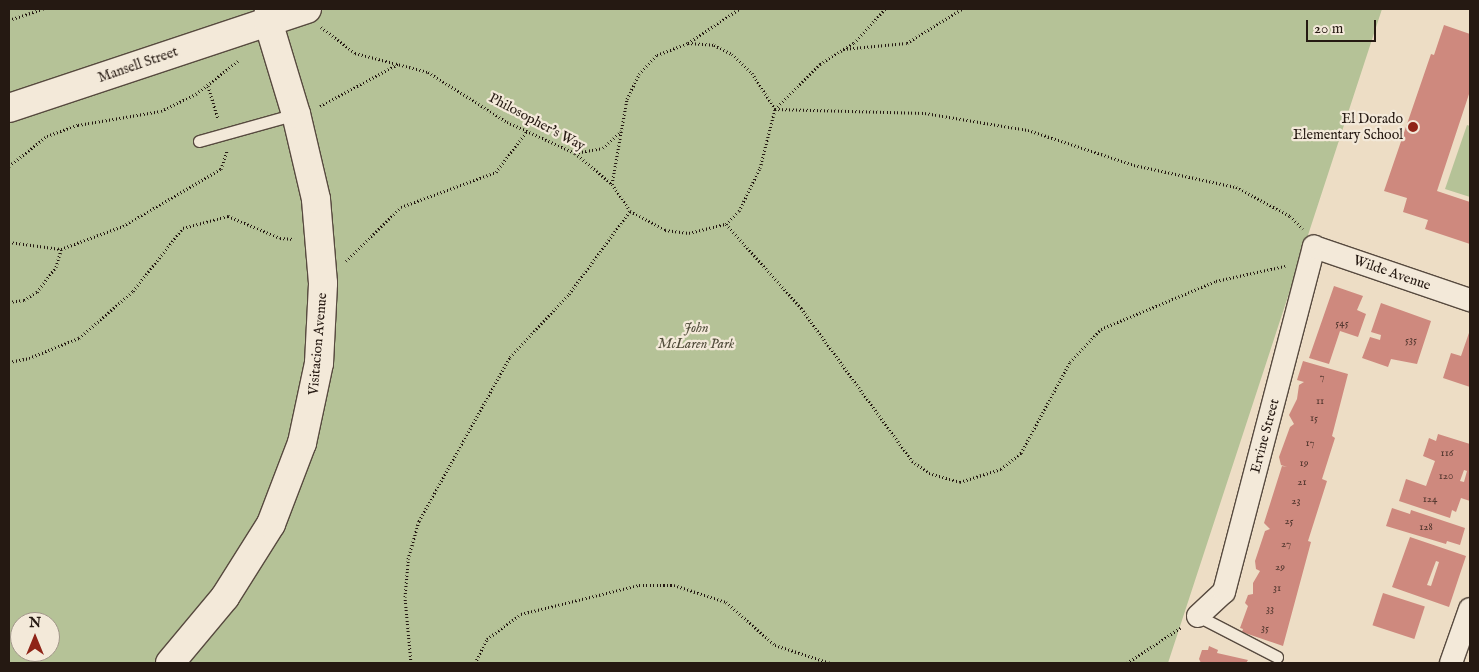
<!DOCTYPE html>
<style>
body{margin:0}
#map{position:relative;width:1479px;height:672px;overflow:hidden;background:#edddc5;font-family:"IM FELL English",serif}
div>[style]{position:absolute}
.green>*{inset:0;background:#b5c297}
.building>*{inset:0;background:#ce897e;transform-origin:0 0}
.path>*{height:3px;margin-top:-1.5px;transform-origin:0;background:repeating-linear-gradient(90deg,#251912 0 1px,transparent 0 3.5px)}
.roads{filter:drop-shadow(1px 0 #574a3f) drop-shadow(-1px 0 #574a3f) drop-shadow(0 1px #574a3f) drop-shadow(0 -1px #574a3f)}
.lane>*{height:11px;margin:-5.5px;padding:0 5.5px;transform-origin:5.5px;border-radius:5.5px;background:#f3e9d9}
.street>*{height:22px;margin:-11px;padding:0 11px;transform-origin:11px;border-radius:11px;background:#f3e9d9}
.secondary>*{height:28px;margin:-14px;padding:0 14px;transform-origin:14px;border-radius:14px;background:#f3e9d9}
.dots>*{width:14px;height:14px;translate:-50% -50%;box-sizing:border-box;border:2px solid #f3e9d9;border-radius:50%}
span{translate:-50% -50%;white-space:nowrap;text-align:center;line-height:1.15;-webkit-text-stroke:4.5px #f3e9d9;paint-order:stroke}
.number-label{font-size:11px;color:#4f352d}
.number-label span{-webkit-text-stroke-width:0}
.street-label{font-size:14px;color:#251912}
.poi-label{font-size:14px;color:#251912}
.right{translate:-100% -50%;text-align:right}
.park-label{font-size:14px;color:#504c3a;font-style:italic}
.frame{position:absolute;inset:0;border:10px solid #251912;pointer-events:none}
.north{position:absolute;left:10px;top:612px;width:50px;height:50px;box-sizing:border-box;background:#f3e9d9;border:1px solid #a19689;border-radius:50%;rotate:0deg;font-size:14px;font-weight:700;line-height:20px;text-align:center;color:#251912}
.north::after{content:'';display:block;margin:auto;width:18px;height:22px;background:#8f2418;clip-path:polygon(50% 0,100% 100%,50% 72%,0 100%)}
.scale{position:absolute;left:1306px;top:20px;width:70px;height:22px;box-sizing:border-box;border:2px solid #251912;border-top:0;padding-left:6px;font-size:15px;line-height:18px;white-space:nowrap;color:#251912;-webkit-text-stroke:4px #f3e9d9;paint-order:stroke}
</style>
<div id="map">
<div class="green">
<i style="clip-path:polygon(evenodd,9px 9px,1382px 9px,1168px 663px,9px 663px,9px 9px,20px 622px,50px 622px,50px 652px,20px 652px,20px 622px)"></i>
<i style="clip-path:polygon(1467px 125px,1470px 126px,1470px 197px,1445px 189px)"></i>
</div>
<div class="building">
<i style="clip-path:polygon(1444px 25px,1470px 34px,1470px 91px,1437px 191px,1470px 202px,1470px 244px,1425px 229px,1428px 220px,1403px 212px,1407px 198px,1384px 191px,1431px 54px,1434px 55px)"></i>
<i style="clip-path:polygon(1334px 286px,1363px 296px,1357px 310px,1366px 314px,1358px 337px,1340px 331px,1329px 364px,1309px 358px)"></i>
<i style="clip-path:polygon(1381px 303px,1431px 321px,1417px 364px,1391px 359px,1388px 367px,1362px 358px,1370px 337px,1380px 340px,1381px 335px,1371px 332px)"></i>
<i style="clip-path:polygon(1470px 330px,1470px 387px,1443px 378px,1451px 353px,1461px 356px)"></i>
<i style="clip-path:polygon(1303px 361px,1348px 374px,1332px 436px,1335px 438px,1322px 479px,1327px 481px,1308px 541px,1311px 542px,1283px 646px,1242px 632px,1243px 629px,1240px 628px,1248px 606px,1245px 603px,1248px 595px,1253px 594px,1253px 583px,1260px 571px,1256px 569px,1255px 561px,1265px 531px,1270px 529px,1264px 523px,1282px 466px,1287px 467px,1281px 465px,1279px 457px,1290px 427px,1294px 424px,1289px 415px,1297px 399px,1299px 385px,1304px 382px,1297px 380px)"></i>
<i style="clip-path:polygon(evenodd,1438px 434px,1470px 444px,1470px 501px,1461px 498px,1456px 512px,1452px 510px,1450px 518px,1399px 501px,1406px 479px,1426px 486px,1435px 461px,1423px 456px,1429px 438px,1436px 441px,1438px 434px,1464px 470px,1467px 471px,1464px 482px,1460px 481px,1464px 470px)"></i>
<i style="clip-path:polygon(1392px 508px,1410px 514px,1411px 510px,1465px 528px,1460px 545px,1447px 541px,1446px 544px,1386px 526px)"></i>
<i style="clip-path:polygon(evenodd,1410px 537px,1466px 556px,1449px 607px,1392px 587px,1410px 537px,1436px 561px,1439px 562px,1431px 586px,1427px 585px,1436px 561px)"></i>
<i style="left:1383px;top:593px;width:44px;height:34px;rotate:18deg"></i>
<i style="clip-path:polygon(1209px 646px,1218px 650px,1217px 653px,1248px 660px,1246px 663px,1201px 663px,1199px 659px,1202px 650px,1208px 650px)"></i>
</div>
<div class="path">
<i style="left:9px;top:20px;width:36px;rotate:-18deg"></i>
<i style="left:321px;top:27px;width:43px;rotate:37.4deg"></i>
<i style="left:355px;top:53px;width:75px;rotate:14.6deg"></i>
<i style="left:428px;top:72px;width:93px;rotate:32.3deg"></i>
<i style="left:507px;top:122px;width:75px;rotate:24.5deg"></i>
<i style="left:575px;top:153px;width:48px;rotate:40deg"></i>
<i style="left:612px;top:184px;width:32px;rotate:56deg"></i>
<i style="left:630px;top:211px;width:40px;rotate:28deg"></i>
<i style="left:665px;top:230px;width:24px;rotate:7deg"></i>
<i style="left:689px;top:233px;width:38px;rotate:-14deg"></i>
<i style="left:726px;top:224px;width:18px;rotate:-45deg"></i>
<i style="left:739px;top:211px;width:48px;rotate:-64deg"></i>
<i style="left:760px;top:168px;width:61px;rotate:-75.7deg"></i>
<i style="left:775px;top:109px;width:64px;rotate:-45deg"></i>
<i style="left:820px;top:64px;width:40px;rotate:-32deg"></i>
<i style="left:854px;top:43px;width:46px;rotate:-47.6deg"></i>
<i style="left:688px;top:43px;width:26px;rotate:4deg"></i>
<i style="left:714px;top:45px;width:20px;rotate:27deg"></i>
<i style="left:732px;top:54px;width:28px;rotate:44deg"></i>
<i style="left:752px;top:73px;width:43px;rotate:57.4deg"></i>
<i style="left:775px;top:109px;width:150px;rotate:1.5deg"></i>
<i style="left:925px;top:113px;width:104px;rotate:9.4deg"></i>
<i style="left:1028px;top:130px;width:112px;rotate:18.3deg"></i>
<i style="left:1134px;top:165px;width:104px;rotate:12.2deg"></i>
<i style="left:1236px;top:187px;width:61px;rotate:28.2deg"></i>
<i style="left:1290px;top:216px;width:18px;rotate:45deg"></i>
<i style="left:843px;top:49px;width:64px;rotate:-5.4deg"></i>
<i style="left:907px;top:43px;width:65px;rotate:-31.7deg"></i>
<i style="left:208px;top:86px;width:34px;rotate:73deg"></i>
<i style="left:320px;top:106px;width:89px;rotate:-28.3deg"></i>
<i style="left:575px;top:153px;width:28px;rotate:-10deg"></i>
<i style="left:603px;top:148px;width:25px;rotate:-43deg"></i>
<i style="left:9px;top:166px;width:48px;rotate:-38.3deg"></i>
<i style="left:47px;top:136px;width:33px;rotate:-20deg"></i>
<i style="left:78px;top:125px;width:84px;rotate:-9.6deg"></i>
<i style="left:161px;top:111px;width:39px;rotate:-26deg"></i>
<i style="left:196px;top:94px;width:55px;rotate:-38.3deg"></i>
<i style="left:612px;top:184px;width:86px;rotate:-80deg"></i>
<i style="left:627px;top:99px;width:28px;rotate:-64deg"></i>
<i style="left:639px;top:74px;width:26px;rotate:-47deg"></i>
<i style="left:657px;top:55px;width:33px;rotate:-21deg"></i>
<i style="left:688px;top:43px;width:61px;rotate:-33.7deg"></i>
<i style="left:726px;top:224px;width:113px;rotate:48.2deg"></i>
<i style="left:801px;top:308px;width:189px;rotate:54deg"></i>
<i style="left:912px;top:461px;width:21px;rotate:35deg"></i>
<i style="left:929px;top:473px;width:32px;rotate:16deg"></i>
<i style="left:960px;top:482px;width:43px;rotate:-17.6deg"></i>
<i style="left:1001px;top:469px;width:26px;rotate:-39deg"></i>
<i style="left:1021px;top:453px;width:103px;rotate:-61.7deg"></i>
<i style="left:1070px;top:362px;width:45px;rotate:-46.8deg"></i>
<i style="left:1101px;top:329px;width:125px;rotate:-22.7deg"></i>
<i style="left:1216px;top:281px;width:71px;rotate:-12.3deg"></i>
<i style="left:9px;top:242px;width:52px;rotate:7.7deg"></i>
<i style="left:346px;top:261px;width:77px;rotate:-44.5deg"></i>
<i style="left:401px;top:207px;width:101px;rotate:-20.2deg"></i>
<i style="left:496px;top:172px;width:51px;rotate:-52.9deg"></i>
<i style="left:9px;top:302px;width:15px;rotate:-8deg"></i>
<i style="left:24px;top:300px;width:15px;rotate:-32deg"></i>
<i style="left:37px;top:292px;width:31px;rotate:-53deg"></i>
<i style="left:56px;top:267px;width:19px;rotate:-74deg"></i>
<i style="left:61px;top:249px;width:66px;rotate:-20.4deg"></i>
<i style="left:123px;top:226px;width:113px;rotate:-30.2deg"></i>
<i style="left:221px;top:169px;width:19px;rotate:-72deg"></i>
<i style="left:9px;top:362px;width:20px;rotate:-11deg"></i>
<i style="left:29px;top:358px;width:54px;rotate:-21.8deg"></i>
<i style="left:79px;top:338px;width:72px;rotate:-41deg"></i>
<i style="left:133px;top:291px;width:80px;rotate:-51.6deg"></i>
<i style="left:183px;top:228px;width:47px;rotate:-14.9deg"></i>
<i style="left:228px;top:216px;width:56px;rotate:22.9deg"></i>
<i style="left:280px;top:238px;width:14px;rotate:4deg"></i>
<i style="left:411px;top:663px;width:66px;rotate:-95.2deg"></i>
<i style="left:405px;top:597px;width:38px;rotate:-85deg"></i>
<i style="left:408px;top:559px;width:40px;rotate:-74deg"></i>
<i style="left:419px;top:521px;width:188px;rotate:-61deg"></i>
<i style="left:510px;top:357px;width:86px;rotate:-46.9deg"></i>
<i style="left:569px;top:294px;width:103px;rotate:-53.7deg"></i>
<i style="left:475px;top:663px;width:27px;rotate:-63deg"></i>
<i style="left:487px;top:639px;width:42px;rotate:-36.3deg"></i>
<i style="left:521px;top:614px;width:122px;rotate:-13.8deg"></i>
<i style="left:639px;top:585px;width:35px"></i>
<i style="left:674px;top:585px;width:55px;rotate:18.1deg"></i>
<i style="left:726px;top:602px;width:65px;rotate:41.3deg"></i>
<i style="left:775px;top:645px;width:58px;rotate:18.1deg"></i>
<i style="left:1127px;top:663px;width:64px;rotate:-33.4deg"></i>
</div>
<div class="roads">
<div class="lane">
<i style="left:199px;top:141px;width:101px;rotate:-15.6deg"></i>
<i style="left:1198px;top:616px;width:89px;rotate:27.4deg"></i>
</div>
<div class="street">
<i style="left:1198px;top:616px;width:35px;rotate:-43deg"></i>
<i style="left:1224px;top:592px;width:357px;rotate:-75.4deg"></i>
<i style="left:1314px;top:247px;width:165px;rotate:18.8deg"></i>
<i style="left:1451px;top:663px;width:57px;rotate:-70.6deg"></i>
</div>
<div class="secondary">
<i style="left:9px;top:108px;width:314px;rotate:-18.4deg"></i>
<i style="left:170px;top:663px;width:86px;rotate:-50.2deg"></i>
<i style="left:225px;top:597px;width:86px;rotate:-57.8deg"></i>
<i style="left:271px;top:524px;width:87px;rotate:-69.1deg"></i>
<i style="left:302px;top:443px;width:82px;rotate:-78deg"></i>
<i style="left:319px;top:363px;width:80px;rotate:-87.1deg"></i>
<i style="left:323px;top:283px;width:84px;rotate:-94.8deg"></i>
<i style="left:316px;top:199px;width:87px;rotate:-103.2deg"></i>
<i style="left:296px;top:114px;width:97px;rotate:-106.8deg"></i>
<i style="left:268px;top:21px;width:12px;rotate:-85deg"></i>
</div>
</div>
<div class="dots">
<i style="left:1413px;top:127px;background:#8f2418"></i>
</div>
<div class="number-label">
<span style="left:1342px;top:323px">545</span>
<span style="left:1411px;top:340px">535</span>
<span style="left:1322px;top:377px">7</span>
<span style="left:1320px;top:401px">11</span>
<span style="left:1314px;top:418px">15</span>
<span style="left:1310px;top:443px">17</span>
<span style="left:1447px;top:453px">116</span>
<span style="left:1304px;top:463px">19</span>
<span style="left:1446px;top:476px">120</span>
<span style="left:1302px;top:482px">21</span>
<span style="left:1430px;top:499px">124</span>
<span style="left:1296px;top:501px">23</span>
<span style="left:1289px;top:521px">25</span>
<span style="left:1426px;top:527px">128</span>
<span style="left:1286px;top:544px">27</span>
<span style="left:1280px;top:567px">29</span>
<span style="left:1277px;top:588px">31</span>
<span style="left:1270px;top:609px">33</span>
<span style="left:1265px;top:628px">35</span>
</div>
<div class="street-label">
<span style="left:138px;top:65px;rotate:-19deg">Mansell Street</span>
<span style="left:537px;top:122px;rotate:28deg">Philosopher's Way</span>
<span style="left:1392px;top:273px;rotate:19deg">Wilde Avenue</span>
<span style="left:318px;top:344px;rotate:-85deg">Visitacion Avenue</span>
<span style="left:1265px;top:436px;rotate:-75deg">Ervine Street</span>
</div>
<div class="poi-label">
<span class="right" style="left:1403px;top:127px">El Dorado<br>Elementary School</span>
</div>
<div class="park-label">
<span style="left:696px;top:336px">John<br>McLaren Park</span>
</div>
<div class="frame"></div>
<div class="north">N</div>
<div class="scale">20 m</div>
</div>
